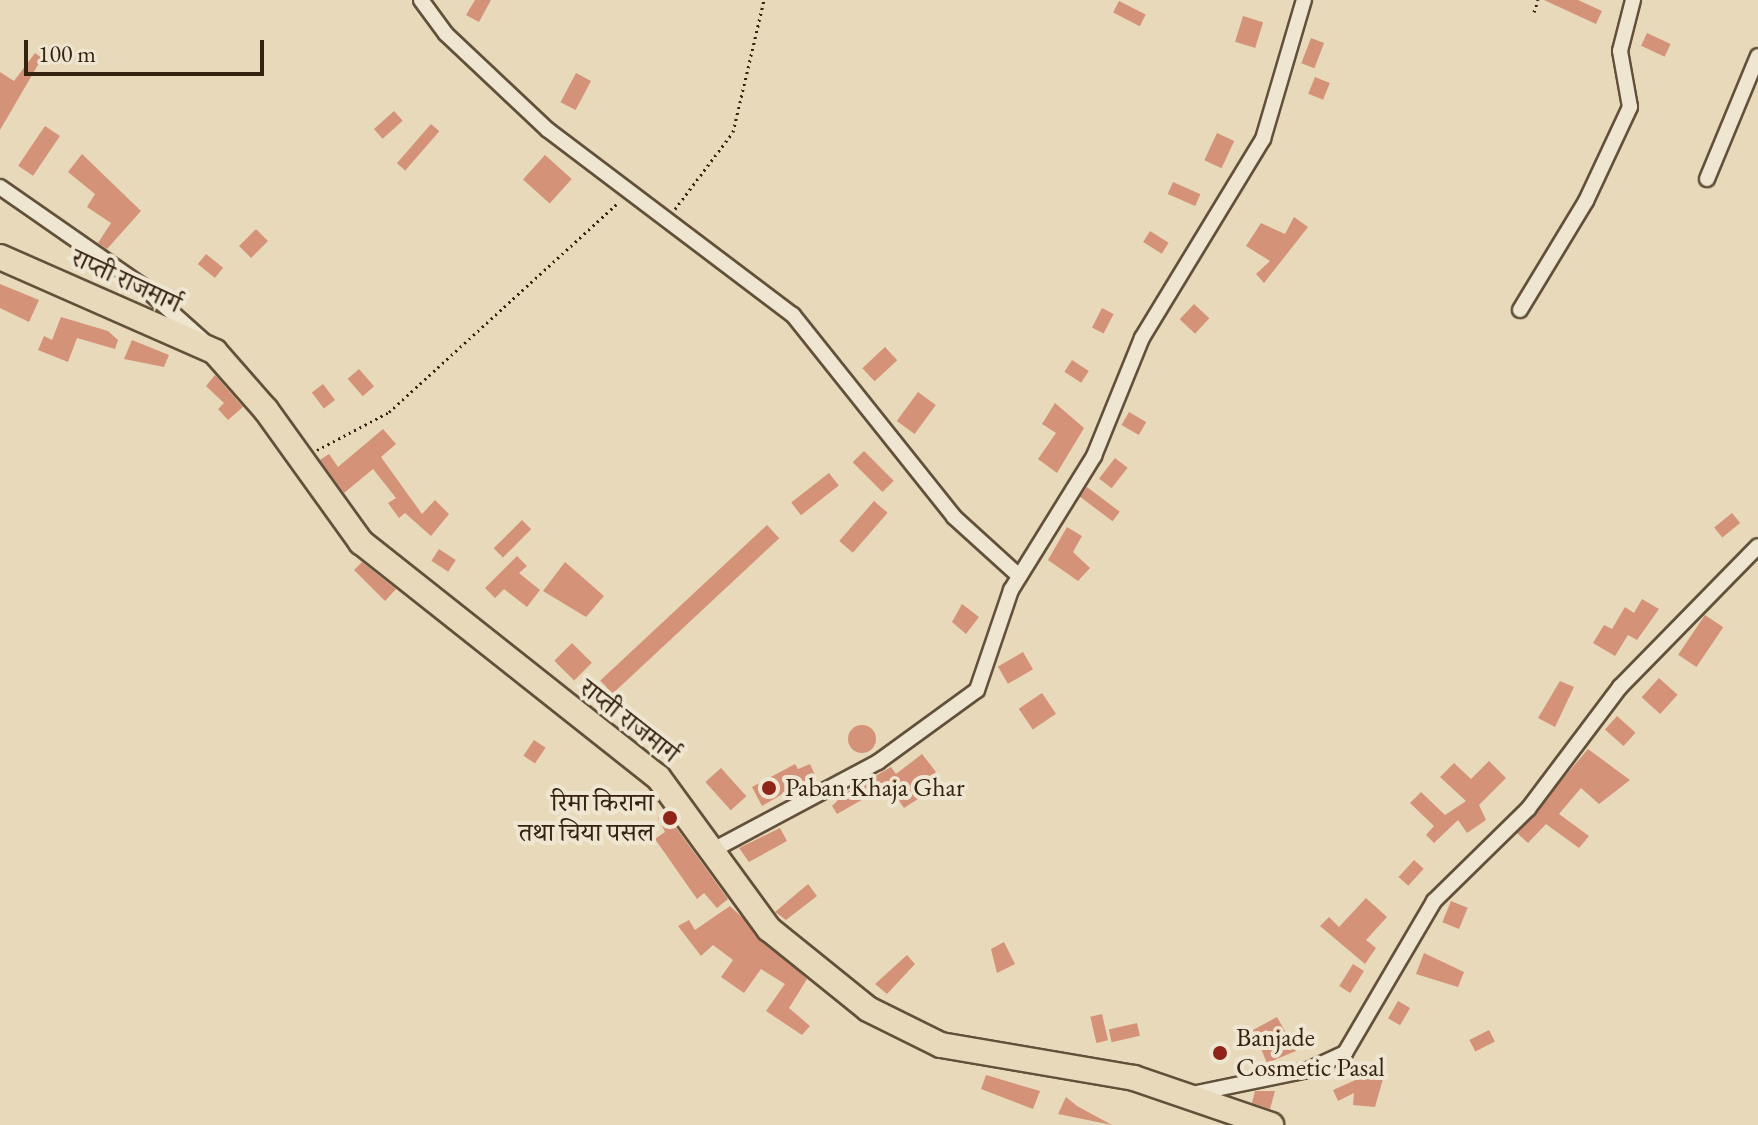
<!DOCTYPE html>
<meta charset="utf-8">
<style>
body{margin:0}
#map{position:relative;width:1758px;height:1125px;overflow:hidden;background:#e7d9b9;font-family:"EB Garamond","Noto Serif Devanagari",serif}
div>[style]{position:absolute}
.building>*{inset:0;background:#d49378;transform-origin:0 0}
.round{border-radius:50%}
.path>*{height:3px;margin-top:-1.5px;transform-origin:0;background:repeating-linear-gradient(90deg,#352310 0 2px,transparent 0 6px)}
.roads{filter:drop-shadow(2px 0 #62503a) drop-shadow(-2px 0 #62503a) drop-shadow(0 2px #62503a) drop-shadow(0 -2px #62503a)}
.minor>*{height:14px;margin:-7px;padding:0 7px;transform-origin:7px;border-radius:7px;background:#efe6d2}
.primary>*{height:24px;margin:-12px;padding:0 12px;transform-origin:12px;border-radius:12px;background:#e7d9b9}
.dots>*{width:22px;height:22px;translate:-50% -50%;box-sizing:border-box;border:4px solid #efe6d2;border-radius:50%}
span{translate:-50% -50%;white-space:nowrap;text-align:center;line-height:1.15;-webkit-text-stroke:8px #efe6d2;paint-order:stroke}
.street-label{font-size:26px;color:#352310}
.poi-label{font-size:26px;color:#352310}
.left{translate:0 -50%;text-align:left}
.right{translate:-100% -50%;text-align:right}
.scale{position:absolute;left:24px;top:40px;width:240px;height:36px;box-sizing:border-box;border:4px solid #352310;border-top:0;padding-left:10px;font-size:24px;line-height:28px;white-space:nowrap;color:#352310;-webkit-text-stroke:6px #efe6d2;paint-order:stroke}
</style>
<div id="map">
<div class="building">
<i style="clip-path:polygon(475px 0,491px 0,479px 22px,466px 15px)"></i>
<i style="clip-path:polygon(1544px 0,1578px 0,1602px 11px,1596px 24px)"></i>
<i style="left:1119px;top:1px;width:30px;height:13px;rotate:27deg"></i>
<i style="left:1243px;top:16px;width:21px;height:27px;rotate:17deg"></i>
<i style="left:1647px;top:33px;width:26px;height:14px;rotate:25deg"></i>
<i style="left:1311px;top:38px;width:14px;height:27px;rotate:21deg"></i>
<i style="clip-path:polygon(35px 53px,42px 58px,0 130px,0 72px,14px 81px)"></i>
<i style="left:576px;top:73px;width:17px;height:33px;rotate:28deg"></i>
<i style="left:1315px;top:77px;width:16px;height:18px;rotate:22deg"></i>
<i style="left:394px;top:111px;width:13px;height:27px;rotate:48deg"></i>
<i style="left:431px;top:124px;width:11px;height:52px;rotate:41deg"></i>
<i style="left:45px;top:126px;width:18px;height:48px;rotate:34deg"></i>
<i style="left:1217px;top:133px;width:19px;height:30px;rotate:25deg"></i>
<i style="clip-path:polygon(82px 154px,141px 211px,107px 249px,98px 243px,111px 223px,87px 207px,95px 194px,68px 172px)"></i>
<i style="left:545px;top:155px;width:36px;height:33px;rotate:42deg"></i>
<i style="left:1173px;top:182px;width:30px;height:13px;rotate:24deg"></i>
<i style="clip-path:polygon(1294px 217px,1308px 227px,1264px 283px,1256px 274px,1270px 261px,1246px 246px,1261px 223px,1285px 234px)"></i>
<i style="left:256px;top:229px;width:17px;height:24px;rotate:45deg"></i>
<i style="left:1150px;top:231px;width:22px;height:13px;rotate:32deg"></i>
<i style="left:206px;top:254px;width:22px;height:13px;rotate:39deg"></i>
<i style="clip-path:polygon(0 284px,39px 300px,29px 322px,0 308px)"></i>
<i style="left:1194px;top:304px;width:21px;height:21px;rotate:43deg"></i>
<i style="left:1102px;top:308px;width:13px;height:22px;rotate:27deg"></i>
<i style="clip-path:polygon(61px 317px,108px 331px,118px 340px,115px 349px,77px 338px,68px 362px,38px 350px,44px 336px,52px 340px)"></i>
<i style="clip-path:polygon(132px 340px,169px 355px,164px 367px,124px 359px)"></i>
<i style="left:885px;top:347px;width:18px;height:31px;rotate:47deg"></i>
<i style="left:1072px;top:360px;width:20px;height:14px;rotate:33deg"></i>
<i style="left:359px;top:369px;width:23px;height:15px;rotate:49deg"></i>
<i style="clip-path:polygon(215px 375px,243px 407px,228px 420px,218px 409px,224px 403px,206px 386px)"></i>
<i style="left:323px;top:384px;width:20px;height:14px;rotate:53deg"></i>
<i style="left:918px;top:392px;width:22px;height:36px;rotate:36deg"></i>
<i style="clip-path:polygon(1055px 403px,1084px 428px,1057px 473px,1038px 459px,1056px 433px,1042px 424px)"></i>
<i style="left:1129px;top:412px;width:20px;height:15px;rotate:30deg"></i>
<i style="clip-path:polygon(383px 429px,396px 444px,381px 457px,422px 514px,435px 500px,449px 514px,431px 536px,405px 513px,399px 518px,388px 503px,396px 498px,373px 469px,344px 493px,320px 460px,329px 454px,338px 467px)"></i>
<i style="left:864px;top:451px;width:42px;height:16px;rotate:45deg"></i>
<i style="left:1115px;top:458px;width:16px;height:26px;rotate:38deg"></i>
<i style="left:829px;top:473px;width:16px;height:48px;rotate:52deg"></i>
<i style="left:1087px;top:487px;width:41px;height:12px;rotate:37deg"></i>
<i style="left:874px;top:501px;width:18px;height:53px;rotate:41deg"></i>
<i style="left:1732px;top:513px;width:13px;height:23px;rotate:51deg"></i>
<i style="left:522px;top:520px;width:13px;height:40px;rotate:45deg"></i>
<i style="left:767px;top:525px;width:18px;height:228px;rotate:47deg"></i>
<i style="clip-path:polygon(1067px 527px,1082px 536px,1073px 552px,1090px 568px,1078px 581px,1048px 560px)"></i>
<i style="left:439px;top:549px;width:20px;height:14px;rotate:33deg"></i>
<i style="clip-path:polygon(517px 556px,527px 566px,519px 573px,540px 590px,527px 607px,504px 589px,495px 598px,485px 588px)"></i>
<i style="clip-path:polygon(362px 562px,396px 589px,385px 601px,354px 570px)"></i>
<i style="clip-path:polygon(565px 562px,604px 596px,586px 617px,543px 591px)"></i>
<i style="clip-path:polygon(1642px 599px,1659px 609px,1637px 640px,1628px 635px,1615px 656px,1593px 643px,1604px 625px,1612px 629px,1625px 607px,1634px 613px)"></i>
<i style="clip-path:polygon(962px 604px,979px 617px,966px 634px,952px 622px)"></i>
<i style="left:1705px;top:615px;width:22px;height:48px;rotate:34deg"></i>
<i style="left:572px;top:643px;width:28px;height:25px;rotate:45deg"></i>
<i style="left:1023px;top:652px;width:20px;height:29px;rotate:60deg"></i>
<i style="left:1659px;top:678px;width:25px;height:26px;rotate:42deg"></i>
<i style="clip-path:polygon(1560px 681px,1574px 687px,1555px 727px,1538px 718px)"></i>
<i style="left:1042px;top:693px;width:25px;height:28px;rotate:56deg"></i>
<i style="left:1617px;top:716px;width:25px;height:18px;rotate:42deg"></i>
<i class="round" style="left:848px;top:725px;width:28px;height:28px"></i>
<i style="left:534px;top:740px;width:14px;height:19px;rotate:34deg"></i>
<i style="clip-path:polygon(1588px 749px,1630px 780px,1599px 804px,1581px 788px,1559px 814px,1589px 836px,1579px 848px,1546px 824px,1528px 843px,1517px 833px)"></i>
<i style="clip-path:polygon(922px 754px,936px 772px,915px 789px,921px 797px,904px 808px,888px 785px,837px 814px,832px 806px,844px 794px,891px 767px,896px 774px)"></i>
<i style="clip-path:polygon(1489px 761px,1506px 778px,1479px 805px,1486px 820px,1467px 833px,1458px 820px,1434px 843px,1426px 835px,1434px 826px,1410px 803px,1421px 792px,1445px 815px,1466px 801px,1440px 777px,1454px 763px,1471px 779px)"></i>
<i style="clip-path:polygon(795px 764px,798px 769px,810px 764px,815px 775px,762px 806px,752px 787px)"></i>
<i style="left:721px;top:768px;width:38px;height:21px;rotate:48deg"></i>
<i style="clip-path:polygon(666px 814px,728px 899px,717px 908px,704px 893px,697px 899px,655px 839px,665px 832px,658px 818px)"></i>
<i style="clip-path:polygon(780px 828px,787px 841px,749px 862px,739px 848px)"></i>
<i style="left:1414px;top:860px;width:13px;height:23px;rotate:42deg"></i>
<i style="clip-path:polygon(808px 884px,817px 896px,786px 920px,775px 912px)"></i>
<i style="clip-path:polygon(1366px 898px,1387px 917px,1366px 940px,1376px 948px,1365px 964px,1320px 926px,1329px 917px,1339px 927px)"></i>
<i style="left:1451px;top:901px;width:18px;height:23px;rotate:22deg"></i>
<i style="clip-path:polygon(730px 906px,807px 979px,789px 1008px,810px 1026px,802px 1035px,766px 1011px,785px 984px,761px 969px,744px 993px,721px 977px,733px 960px,713px 945px,701px 956px,678px 926px,689px 920px,695px 930px)"></i>
<i style="clip-path:polygon(1004px 942px,1015px 964px,997px 973px,991px 949px)"></i>
<i style="clip-path:polygon(1424px 953px,1464px 972px,1458px 987px,1416px 974px)"></i>
<i style="clip-path:polygon(907px 955px,915px 964px,887px 994px,875px 984px)"></i>
<i style="left:1353px;top:964px;width:13px;height:26px;rotate:32deg"></i>
<i style="left:1398px;top:1001px;width:14px;height:20px;rotate:30deg"></i>
<i style="left:1102px;top:1014px;width:27px;height:12px;rotate:77deg"></i>
<i style="clip-path:polygon(1277px 1017px,1296px 1051px,1267px 1063px,1253px 1030px)"></i>
<i style="left:1137px;top:1023px;width:13px;height:29px;rotate:77deg"></i>
<i style="left:1489px;top:1030px;width:13px;height:22px;rotate:63deg"></i>
<i style="clip-path:polygon(986px 1075px,1040px 1091px,1033px 1109px,981px 1089px)"></i>
<i style="clip-path:polygon(1360px 1078px,1383px 1079px,1375px 1107px,1353px 1105px,1354px 1093px,1338px 1101px,1333px 1090px)"></i>
<i style="clip-path:polygon(1255px 1091px,1275px 1091px,1270px 1109px,1252px 1103px)"></i>
<i style="clip-path:polygon(1066px 1097px,1077px 1106px,1112px 1125px,1058px 1114px)"></i>
</div>
<div class="path">
<i style="left:1534px;top:12px;width:13px;rotate:-72deg"></i>
<i style="left:675px;top:209px;width:96px;rotate:-53deg"></i>
<i style="left:733px;top:132px;width:136px;rotate:-76.8deg"></i>
<i style="left:317px;top:450px;width:81px;rotate:-27.8deg"></i>
<i style="left:389px;top:412px;width:310px;rotate:-42.4deg"></i>
</div>
<div class="roads">
<div class="minor">
<i style="left:421px;top:0;width:42px;rotate:53.7deg"></i>
<i style="left:446px;top:34px;width:140px;rotate:43.3deg"></i>
<i style="left:548px;top:130px;width:307px;rotate:37.1deg"></i>
<i style="left:793px;top:315px;width:258px;rotate:51.4deg"></i>
<i style="left:954px;top:517px;width:88px;rotate:42.2deg"></i>
<i style="left:1707px;top:179px;width:133px;rotate:-67.5deg"></i>
<i style="left:0;top:187px;width:172px;rotate:34.8deg"></i>
<i style="left:141px;top:285px;width:87px;rotate:41.7deg"></i>
<i style="left:1520px;top:310px;width:127px;rotate:-58.8deg"></i>
<i style="left:1586px;top:201px;width:104px;rotate:-64.9deg"></i>
<i style="left:1630px;top:107px;width:57px;rotate:-100.1deg"></i>
<i style="left:1620px;top:51px;width:53px;rotate:-75.7deg"></i>
<i style="left:715px;top:849px;width:185px;rotate:-28.1deg"></i>
<i style="left:878px;top:762px;width:122px;rotate:-36deg"></i>
<i style="left:977px;top:690px;width:106px;rotate:-71.2deg"></i>
<i style="left:1011px;top:590px;width:158px;rotate:-58.2deg"></i>
<i style="left:1094px;top:456px;width:127px;rotate:-67.9deg"></i>
<i style="left:1142px;top:338px;width:233px;rotate:-58.7deg"></i>
<i style="left:1263px;top:139px;width:145px;rotate:-73.6deg"></i>
<i style="left:1187px;top:1095px;width:124px;rotate:-11.7deg"></i>
<i style="left:1308px;top:1070px;width:41px;rotate:-24.7deg"></i>
<i style="left:1345px;top:1053px;width:176px;rotate:-59.6deg"></i>
<i style="left:1434px;top:901px;width:132px;rotate:-44.4deg"></i>
<i style="left:1528px;top:809px;width:153px;rotate:-53deg"></i>
<i style="left:1620px;top:687px;width:197px;rotate:-45.6deg"></i>
</div>
<div class="primary">
<i style="left:0;top:257px;width:235px;rotate:23.8deg"></i>
<i style="left:215px;top:352px;width:77px;rotate:48.7deg"></i>
<i style="left:266px;top:410px;width:163px;rotate:54.3deg"></i>
<i style="left:361px;top:542px;width:379px;rotate:38.4deg"></i>
<i style="left:658px;top:777px;width:188px;rotate:53.9deg"></i>
<i style="left:769px;top:929px;width:127px;rotate:38.9deg"></i>
<i style="left:868px;top:1009px;width:81px;rotate:26.3deg"></i>
<i style="left:941px;top:1045px;width:196px;rotate:9.7deg"></i>
<i style="left:1134px;top:1078px;width:145px;rotate:18.9deg"></i>
</div>
</div>
<div class="dots">
<i style="left:769px;top:788px;background:#8f2418"></i>
<i style="left:670px;top:818px;background:#8f2418"></i>
<i style="left:1220px;top:1053px;background:#8f2418"></i>
</div>
<div class="street-label">
<span style="left:126px;top:281px;rotate:25deg">राप्ती राजमार्ग</span>
<span style="left:629px;top:721px;rotate:38deg">राप्ती राजमार्ग</span>
</div>
<div class="poi-label">
<span class="left" style="left:785px;top:788px">Paban Khaja Ghar</span>
<span class="right" style="left:654px;top:818px">रिमा किराना<br>तथा चिया पसल</span>
<span class="left" style="left:1236px;top:1053px">Banjade<br>Cosmetic Pasal</span>
</div>
<div class="scale">100 m</div>
</div>
